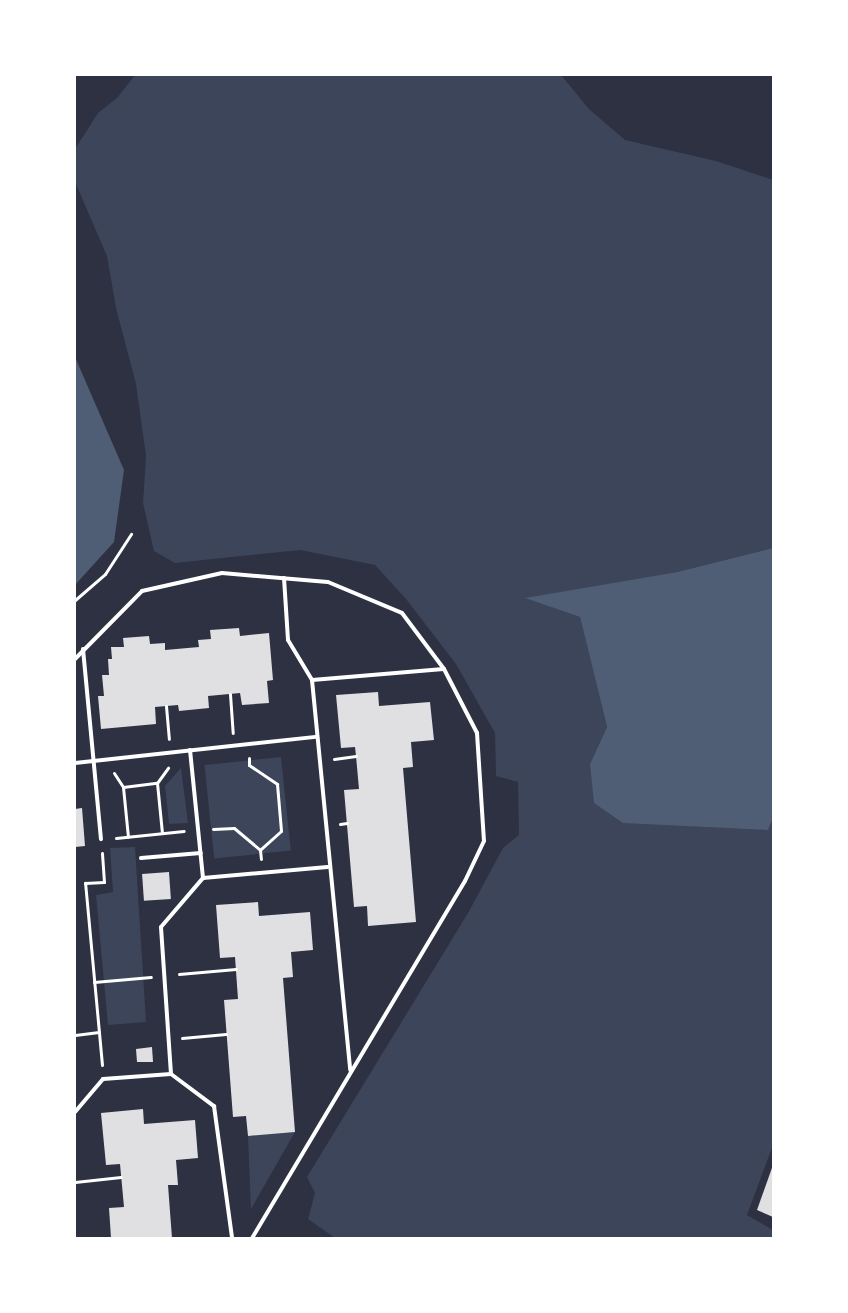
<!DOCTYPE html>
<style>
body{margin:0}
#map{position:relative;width:848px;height:1313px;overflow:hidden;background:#2d3142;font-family:"Roboto Condensed",sans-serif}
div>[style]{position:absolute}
.green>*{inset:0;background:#3c4559;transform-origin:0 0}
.water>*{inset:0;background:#4f5d75}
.building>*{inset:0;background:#e0e0e3;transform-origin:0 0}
.path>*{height:3px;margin:-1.5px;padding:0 1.5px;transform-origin:1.5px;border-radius:1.5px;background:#fff}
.service>*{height:4px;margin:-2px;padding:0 2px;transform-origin:2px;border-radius:2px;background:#fff}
span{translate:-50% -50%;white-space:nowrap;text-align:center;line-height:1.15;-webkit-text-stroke:4px #fff;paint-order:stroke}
.frame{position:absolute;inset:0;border:76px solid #fff;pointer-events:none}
</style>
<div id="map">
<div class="green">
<i style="clip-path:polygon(135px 75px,561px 75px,589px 109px,625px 140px,716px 161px,773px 180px,773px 548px,677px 572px,527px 598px,580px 617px,607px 727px,590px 764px,768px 830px,773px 818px,773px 1145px,747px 1215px,773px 1230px,773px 1238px,335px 1238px,308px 1219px,315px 1193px,307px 1177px,468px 913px,503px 848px,519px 835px,518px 782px,496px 776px,495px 733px,456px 664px,406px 599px,375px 565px,300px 550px,175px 563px,154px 551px,143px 503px,146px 456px,136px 384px,116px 308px,107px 256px,75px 182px,75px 149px,98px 113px,117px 98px)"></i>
<i style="left:281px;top:757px;width:94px;height:77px;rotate:84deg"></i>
<i style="clip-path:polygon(181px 768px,188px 823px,169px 824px,165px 786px)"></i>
<i style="clip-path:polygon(135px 847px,146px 1022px,108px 1025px,96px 895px,113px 892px,110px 848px)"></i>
<i style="clip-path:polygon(295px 1132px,251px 1209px,248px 1136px)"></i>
</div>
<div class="water">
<i style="clip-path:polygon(75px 357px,124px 470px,114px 542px,75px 585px)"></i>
<i style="clip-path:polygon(773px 548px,773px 818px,768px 830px,623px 823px,594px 803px,590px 764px,607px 727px,580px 617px,525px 598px,677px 572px)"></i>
</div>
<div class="building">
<i style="clip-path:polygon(239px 628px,240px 636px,269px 633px,273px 680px,267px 681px,269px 703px,242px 705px,240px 693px,208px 696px,209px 708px,179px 711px,178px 705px,155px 707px,156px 724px,101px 729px,98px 696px,104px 696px,102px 675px,109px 675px,108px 659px,112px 659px,111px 647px,124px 647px,123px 638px,149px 636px,150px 644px,165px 643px,165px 650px,199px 647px,198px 640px,211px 639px,210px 630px)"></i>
<i style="clip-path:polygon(378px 692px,379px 706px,430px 702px,434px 740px,411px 742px,413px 767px,403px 768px,416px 922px,368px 926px,367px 906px,354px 907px,344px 790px,359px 789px,356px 756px,355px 747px,341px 748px,336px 695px)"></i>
<i style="clip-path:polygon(82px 808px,85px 846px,75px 847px,75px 809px)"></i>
<i style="left:169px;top:872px;width:27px;height:27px;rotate:86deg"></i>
<i style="clip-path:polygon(258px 902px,259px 916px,310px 912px,313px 950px,291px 952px,293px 977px,283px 978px,295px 1132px,248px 1136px,246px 1116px,233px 1117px,224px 1000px,238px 999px,235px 957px,220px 958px,216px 905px)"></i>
<i style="clip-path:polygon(152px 1047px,153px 1062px,137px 1062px,136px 1049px)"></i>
<i style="clip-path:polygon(143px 1109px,144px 1124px,195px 1120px,198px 1158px,176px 1160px,178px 1185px,168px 1185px,172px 1238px,111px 1238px,109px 1208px,124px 1207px,120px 1164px,106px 1165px,101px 1113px)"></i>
<i style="clip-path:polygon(773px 1165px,773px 1217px,757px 1210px)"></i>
</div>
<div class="path">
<i style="left:75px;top:600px;width:40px;rotate:-41deg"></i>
<i style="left:105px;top:574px;width:48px;rotate:-57deg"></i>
<i style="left:230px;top:694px;width:39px;rotate:86deg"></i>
<i style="left:166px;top:706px;width:33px;rotate:85deg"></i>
<i style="left:249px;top:758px;width:7px;rotate:90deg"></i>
<i style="left:249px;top:765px;width:34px;rotate:34deg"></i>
<i style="left:277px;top:784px;width:47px;rotate:85.1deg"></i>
<i style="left:281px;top:831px;width:28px;rotate:138deg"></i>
<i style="left:260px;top:850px;width:9px;rotate:84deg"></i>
<i style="left:334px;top:759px;width:22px;rotate:-8deg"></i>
<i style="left:114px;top:773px;width:17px;rotate:57deg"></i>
<i style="left:123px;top:787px;width:50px;rotate:84.3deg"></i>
<i style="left:123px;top:787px;width:34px;rotate:-7deg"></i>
<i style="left:340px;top:824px;width:7px;rotate:-8deg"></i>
<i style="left:213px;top:829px;width:21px;rotate:-3deg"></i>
<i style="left:234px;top:828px;width:34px;rotate:40deg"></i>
<i style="left:162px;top:833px;width:50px;rotate:-95.7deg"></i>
<i style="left:157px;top:783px;width:19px;rotate:-54deg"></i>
<i style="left:116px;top:838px;width:68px;rotate:-5.9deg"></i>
<i style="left:179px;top:974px;width:57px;rotate:-5deg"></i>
<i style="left:94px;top:982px;width:57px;rotate:-5deg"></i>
<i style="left:75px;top:1035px;width:24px;rotate:-7deg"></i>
<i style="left:182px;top:1038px;width:44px;rotate:-5.2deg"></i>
<i style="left:102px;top:1065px;width:183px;rotate:-95.3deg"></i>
<i style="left:85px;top:883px;width:19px;rotate:-3deg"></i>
<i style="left:104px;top:882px;width:29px;rotate:-94deg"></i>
<i style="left:75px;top:1182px;width:46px;rotate:-6.2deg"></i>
</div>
<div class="service">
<i style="left:284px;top:578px;width:62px;rotate:86.3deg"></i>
<i style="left:288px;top:640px;width:47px;rotate:59deg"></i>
<i style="left:312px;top:680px;width:392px;rotate:84.4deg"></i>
<i style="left:83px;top:649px;width:191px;rotate:84.6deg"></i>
<i style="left:75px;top:659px;width:95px;rotate:-45.4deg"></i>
<i style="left:142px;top:591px;width:82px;rotate:-12.7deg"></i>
<i style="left:222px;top:573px;width:106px;rotate:4.9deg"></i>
<i style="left:328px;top:582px;width:80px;rotate:22.7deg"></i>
<i style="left:402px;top:613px;width:70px;rotate:53.1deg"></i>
<i style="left:444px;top:669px;width:72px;rotate:62.7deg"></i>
<i style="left:477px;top:733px;width:108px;rotate:86.3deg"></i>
<i style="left:484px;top:841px;width:44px;rotate:115.4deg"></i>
<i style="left:465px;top:881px;width:416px;rotate:120.8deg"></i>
<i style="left:312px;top:680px;width:132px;rotate:-4.8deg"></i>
<i style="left:190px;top:750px;width:129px;rotate:84.2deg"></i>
<i style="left:75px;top:763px;width:242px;rotate:-6.2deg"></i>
<i style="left:141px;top:858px;width:60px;rotate:-4.8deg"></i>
<i style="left:171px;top:1074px;width:147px;rotate:-93.9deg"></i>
<i style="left:161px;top:927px;width:65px;rotate:-49.4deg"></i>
<i style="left:203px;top:878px;width:125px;rotate:-5deg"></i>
<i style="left:75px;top:1112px;width:43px;rotate:-49.7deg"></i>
<i style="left:103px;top:1079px;width:68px;rotate:-4.2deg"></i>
<i style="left:171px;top:1074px;width:54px;rotate:36.7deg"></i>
<i style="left:214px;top:1106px;width:133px;rotate:82.2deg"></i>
</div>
<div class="frame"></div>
</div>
